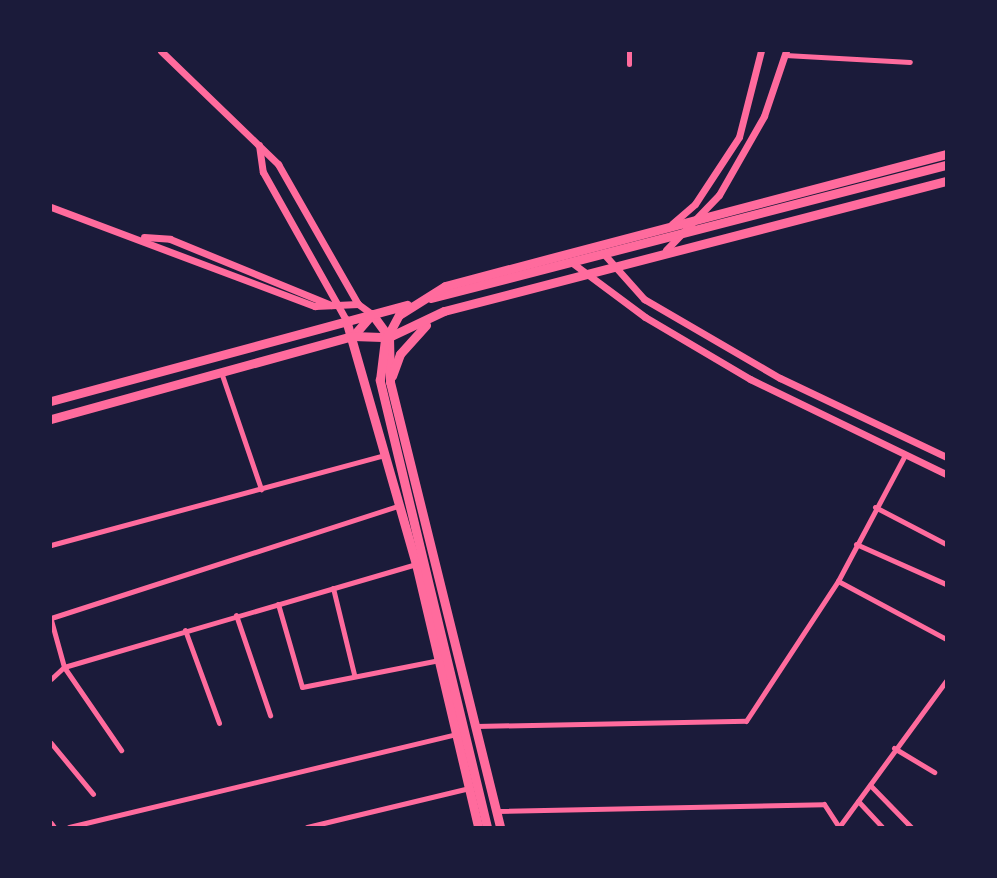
<!DOCTYPE html>
<style>
body{margin:0}
#map{position:relative;width:997px;height:878px;overflow:hidden;background:#1b1b3a;font-family:"Roboto Condensed",sans-serif}
div>[style]{position:absolute}
.minor>*{height:5px;margin:-2.5px;padding:0 2.5px;transform-origin:2.5px;border-radius:2.5px;background:#ff6b9d}
.tertiary>*{height:7px;margin:-3.5px;padding:0 3.5px;transform-origin:3.5px;border-radius:3.5px;background:#ff6b9d}
.primary>*{height:9px;margin:-4.5px;padding:0 4.5px;transform-origin:4.5px;border-radius:4.5px;background:#ff6b9d}
span{translate:-50% -50%;white-space:nowrap;text-align:center;line-height:1.15;-webkit-text-stroke:5px #1b1b3a;paint-order:stroke}
.frame{position:absolute;inset:0;border:52px solid #1b1b3a;pointer-events:none}
</style>
<div id="map">
<div class="minor">
<i style="left:785px;top:55px;width:125px;rotate:3.2deg"></i>
<i style="left:629px;top:64px;width:13px;rotate:-90deg"></i>
<i style="left:221px;top:372px;width:124px;rotate:71.1deg"></i>
<i style="left:875px;top:507px;width:80px;rotate:27.5deg"></i>
<i style="left:856px;top:544px;width:98px;rotate:24deg"></i>
<i style="left:51px;top:545px;width:346px;rotate:-15.1deg"></i>
<i style="left:838px;top:581px;width:123px;rotate:28.2deg"></i>
<i style="left:333px;top:588px;width:89px;rotate:76.3deg"></i>
<i style="left:278px;top:604px;width:86px;rotate:73.9deg"></i>
<i style="left:302px;top:687px;width:140px;rotate:-11.1deg"></i>
<i style="left:236px;top:615px;width:106px;rotate:71.2deg"></i>
<i style="left:51px;top:618px;width:367px;rotate:-17.9deg"></i>
<i style="left:51px;top:620px;width:49px;rotate:74.5deg"></i>
<i style="left:64px;top:667px;width:101px;rotate:55.5deg"></i>
<i style="left:185px;top:630px;width:99px;rotate:69.9deg"></i>
<i style="left:51px;top:679px;width:18px;rotate:-43deg"></i>
<i style="left:64px;top:667px;width:367px;rotate:-16.3deg"></i>
<i style="left:476px;top:726px;width:270px;rotate:-1.1deg"></i>
<i style="left:746px;top:721px;width:168px;rotate:-56.7deg"></i>
<i style="left:838px;top:581px;width:143px;rotate:-62deg"></i>
<i style="left:51px;top:743px;width:66px;rotate:50.5deg"></i>
<i style="left:894px;top:748px;width:47px;rotate:31deg"></i>
<i style="left:870px;top:785px;width:59px;rotate:45.7deg"></i>
<i style="left:858px;top:801px;width:35px;rotate:47deg"></i>
<i style="left:497px;top:811px;width:327px;rotate:-1.2deg"></i>
<i style="left:824px;top:804px;width:27px;rotate:57deg"></i>
<i style="left:839px;top:827px;width:181px;rotate:-53.8deg"></i>
<i style="left:51px;top:823px;width:5px;rotate:53deg"></i>
<i style="left:69px;top:827px;width:398px;rotate:-13.5deg"></i>
<i style="left:307px;top:827px;width:167px;rotate:-13.5deg"></i>
</div>
<div class="tertiary">
<i style="left:161px;top:51px;width:163px;rotate:44deg"></i>
<i style="left:278px;top:164px;width:161px;rotate:60.3deg"></i>
<i style="left:358px;top:304px;width:17px;rotate:36deg"></i>
<i style="left:259px;top:145px;width:27px;rotate:82deg"></i>
<i style="left:263px;top:172px;width:170px;rotate:60.7deg"></i>
<i style="left:51px;top:207px;width:282px;rotate:20.6deg"></i>
<i style="left:315px;top:306px;width:43px;rotate:-2.7deg"></i>
<i style="left:672px;top:224px;width:30px;rotate:-41deg"></i>
<i style="left:695px;top:204px;width:80px;rotate:-56.7deg"></i>
<i style="left:739px;top:137px;width:89px;rotate:-75.7deg"></i>
<i style="left:144px;top:237px;width:26px;rotate:4deg"></i>
<i style="left:170px;top:239px;width:174px;rotate:22.3deg"></i>
<i style="left:666px;top:250px;width:76px;rotate:-46.1deg"></i>
<i style="left:719px;top:195px;width:91px;rotate:-60.3deg"></i>
<i style="left:764px;top:116px;width:69px;rotate:-71.3deg"></i>
<i style="left:603px;top:253px;width:62px;rotate:48.3deg"></i>
<i style="left:644px;top:299px;width:157px;rotate:30.2deg"></i>
<i style="left:780px;top:378px;width:184px;rotate:25.4deg"></i>
<i style="left:571px;top:262px;width:92px;rotate:36.6deg"></i>
<i style="left:645px;top:317px;width:122px;rotate:30.6deg"></i>
<i style="left:750px;top:379px;width:218px;rotate:25.9deg"></i>
</div>
<div class="primary">
<i style="left:431px;top:298px;width:532px;rotate:-14.48deg"></i>
<i style="left:346px;top:320px;width:254px;rotate:74deg"></i>
<i style="left:416px;top:564px;width:270px;rotate:76.7deg"></i>
<i style="left:353px;top:336px;width:29px;rotate:-49deg"></i>
<i style="left:372px;top:314px;width:29px;rotate:54deg"></i>
<i style="left:389px;top:337px;width:45px;rotate:88.7deg"></i>
<i style="left:390px;top:382px;width:458px;rotate:76.1deg"></i>
<i style="left:392px;top:376px;width:23px;rotate:-70deg"></i>
<i style="left:400px;top:354px;width:39px;rotate:-48deg"></i>
<i style="left:51px;top:401px;width:369px;rotate:-15.1deg"></i>
<i style="left:51px;top:419px;width:313px;rotate:-15.4deg"></i>
<i style="left:353px;top:336px;width:36px;rotate:2deg"></i>
<i style="left:389px;top:337px;width:61px;rotate:-25.3deg"></i>
<i style="left:444px;top:311px;width:519px;rotate:-14.52deg"></i>
<i style="left:487px;top:827px;width:460px;rotate:-103.5deg"></i>
<i style="left:380px;top:380px;width:39px;rotate:-83deg"></i>
<i style="left:385px;top:341px;width:30px;rotate:-62deg"></i>
<i style="left:399px;top:315px;width:54px;rotate:-32.2deg"></i>
<i style="left:445px;top:286px;width:518px;rotate:-14.76deg"></i>
</div>
<div class="frame"></div>
</div>
